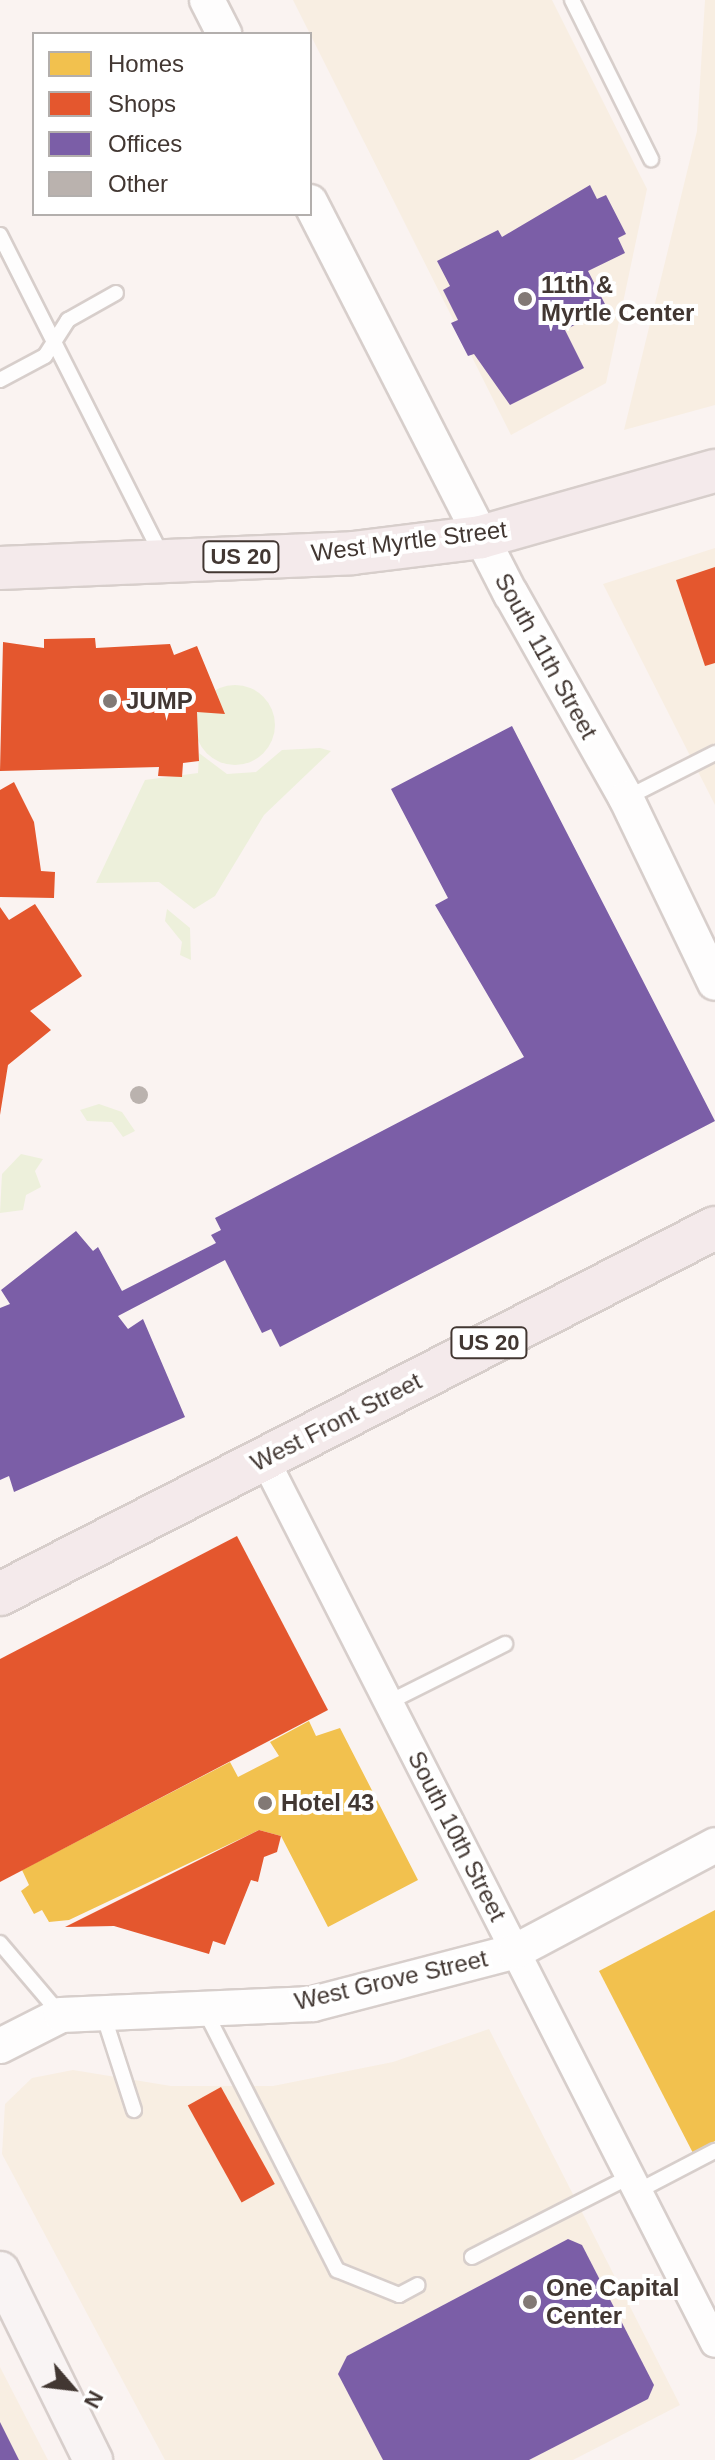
<!DOCTYPE html>
<style>
body{margin:0}
#map{position:relative;width:715px;height:2460px;overflow:hidden;background:#faf3f1;font-family:Helvetica,sans-serif}
div>[style]{position:absolute}
.commercial>*{inset:0;background:#f8eee2}
.green>*{inset:0;background:#edf0db}
.round{border-radius:50%}
.homes>*{inset:0;background:#f2c14e}
.shops>*{inset:0;background:#e4572e;transform-origin:0 0}
.offices>*{inset:0;background:#7b5ea7}
.building>*{inset:0;background:#bab2ae}
.roads{filter:drop-shadow(2px 0 #d7cecb) drop-shadow(-2px 0 #d7cecb) drop-shadow(0 2px #d7cecb) drop-shadow(0 -2px #d7cecb)}
.service>*{height:14px;margin:-7px;padding:0 7px;transform-origin:7px;border-radius:7px;background:#fefdfd}
.minor>*{height:28px;margin:-14px;padding:0 14px;transform-origin:14px;border-radius:14px;background:#fefdfd}
.tertiary>*{height:34px;margin:-17px;padding:0 17px;transform-origin:17px;border-radius:17px;background:#fefdfd}
.secondary>*{height:38px;margin:-19px;padding:0 19px;transform-origin:19px;border-radius:19px;background:#f9f4f4}
.primary>*{height:42px;margin:-21px;padding:0 21px;transform-origin:21px;border-radius:21px;background:#f4eaeb}
.dots>*{width:22px;height:22px;translate:-50% -50%;box-sizing:border-box;border:4px solid #fff;border-radius:50%}
span{translate:-50% -50%;white-space:nowrap;text-align:center;line-height:1.15;-webkit-text-stroke:8px #fff;paint-order:stroke}
.shield-label span{padding:2px 6px;background:#fff;border:2px solid;border-radius:6px;-webkit-text-stroke-width:0}
.shield-label{font-size:22px;color:#423732;font-weight:700}
.poi-label{font-size:24px;color:#423732;font-weight:700}
.left{translate:0 -50%;text-align:left}
.street-label{font-size:24px;color:#423732}
.legend{position:absolute;left:32px;top:32px;width:280px;height:184px;box-sizing:border-box;background:#fff;border:2px solid #b3afad;margin:0;padding:10px 14px;list-style:none;font-size:24px;color:#423732}
.legend li{display:flex;align-items:center;gap:16px;height:40px}
.legend b{width:40px;border:2px solid #b3afad}
.north{position:absolute;left:32px;top:2348px;width:80px;height:80px;-webkit-text-stroke:6px #fff;paint-order:stroke;rotate:118deg;font-size:22px;font-weight:700;line-height:32px;text-align:center;color:#423732}
.north::after{content:'';display:block;margin:auto;width:28px;height:36px;background:#423732;clip-path:polygon(50% 0,100% 100%,50% 72%,0 100%)}
</style>
<div id="map">
<div class="commercial">
<i style="clip-path:polygon(293px 0,552px 0,647px 189px,606px 383px,511px 435px)"></i>
<i style="clip-path:polygon(705px 0,715px 0,715px 405px,624px 430px,697px 131px)"></i>
<i style="clip-path:polygon(715px 548px,715px 805px,603px 584px)"></i>
<i style="clip-path:polygon(489px 2029px,680px 2405px,573px 2460px,165px 2460px,2px 2154px,5px 2104px,32px 2078px,73px 2070px,171px 2086px,273px 2086px,393px 2062px)"></i>
<i style="clip-path:polygon(0 2367px,48px 2460px,0 2460px)"></i>
</div>
<div class="green">
<i class="round" style="left:195px;top:685px;width:80px;height:80px"></i>
<i style="clip-path:polygon(320px 748px,331px 751px,264px 815px,215px 896px,194px 909px,159px 882px,96px 883px,145px 780px,198px 773px,199px 753px,227px 774px,256px 772px,282px 750px)"></i>
<i style="clip-path:polygon(167px 909px,190px 928px,191px 960px,180px 955px,182px 942px,165px 921px)"></i>
<i style="clip-path:polygon(99px 1104px,122px 1112px,135px 1131px,123px 1137px,112px 1122px,87px 1121px,80px 1110px)"></i>
<i style="clip-path:polygon(21px 1154px,43px 1159px,35px 1171px,41px 1187px,26px 1195px,23px 1210px,0 1213px,2px 1174px)"></i>
</div>
<div class="homes">
<i style="clip-path:polygon(309px 1721px,316px 1736px,340px 1728px,418px 1880px,328px 1927px,281px 1836px,259px 1830px,69px 1920px,49px 1922px,42px 1910px,34px 1914px,21px 1891px,29px 1885px,22px 1870px,230px 1762px,238px 1777px,279px 1756px,270px 1742px)"></i>
<i style="clip-path:polygon(715px 1910px,715px 2141px,693px 2153px,599px 1971px)"></i>
</div>
<div class="shops">
<i style="clip-path:polygon(715px 567px,715px 663px,705px 666px,676px 580px)"></i>
<i style="clip-path:polygon(95px 638px,96px 648px,170px 644px,174px 655px,197px 646px,225px 714px,197px 712px,199px 761px,183px 763px,182px 777px,158px 776px,159px 767px,0 771px,3px 642px,44px 648px,44px 639px)"></i>
<i style="clip-path:polygon(14px 782px,34px 822px,41px 871px,55px 872px,54px 898px,0 897px,0 790px)"></i>
<i style="clip-path:polygon(35px 904px,82px 976px,30px 1011px,51px 1030px,8px 1065px,0 1115px,0 907px,9px 920px)"></i>
<i style="clip-path:polygon(237px 1536px,328px 1710px,0 1882px,0 1659px)"></i>
<i style="clip-path:polygon(259px 1830px,281px 1836px,277px 1852px,264px 1857px,258px 1882px,251px 1880px,225px 1945px,213px 1941px,209px 1954px,114px 1926px,65px 1927px)"></i>
<i style="left:221px;top:2087px;width:111px;height:38px;rotate:61deg"></i>
</div>
<div class="offices">
<i style="clip-path:polygon(590px 185px,597px 199px,606px 195px,626px 234px,618px 238px,625px 253px,588px 271px,607px 308px,565px 330px,584px 368px,510px 405px,474px 354px,468px 356px,451px 323px,458px 320px,443px 290px,450px 286px,437px 261px,498px 230px,502px 237px)"></i>
<i style="clip-path:polygon(512px 726px,715px 1121px,280px 1347px,271px 1329px,262px 1333px,225px 1260px,118px 1316px,128px 1329px,143px 1319px,185px 1417px,14px 1492px,9px 1476px,0 1480px,0 1308px,10px 1304px,1px 1290px,76px 1231px,93px 1251px,98px 1247px,122px 1291px,216px 1243px,211px 1235px,221px 1230px,215px 1218px,524px 1057px,435px 905px,448px 898px,391px 789px)"></i>
<i style="clip-path:polygon(568px 2239px,582px 2245px,654px 2385px,648px 2399px,529px 2460px,383px 2460px,338px 2374px,347px 2356px)"></i>
<i style="clip-path:polygon(0 2422px,19px 2460px,0 2460px)"></i>
</div>
<div class="building">
<i class="round" style="left:130px;top:1086px;width:18px;height:18px"></i>
</div>
<div class="roads">
<div class="service">
<i style="left:572px;top:0;width:178px;rotate:63.6deg"></i>
<i style="left:0;top:235px;width:360px;rotate:63.2deg"></i>
<i style="left:0;top:380px;width:51px;rotate:-28.1deg"></i>
<i style="left:45px;top:356px;width:43px;rotate:-57.4deg"></i>
<i style="left:68px;top:320px;width:55px;rotate:-29.4deg"></i>
<i style="left:626px;top:798px;width:100px;rotate:-26.8deg"></i>
<i style="left:389px;top:1702px;width:130px;rotate:-26.6deg"></i>
<i style="left:0;top:1943px;width:94px;rotate:49.7deg"></i>
<i style="left:205px;top:2011px;width:291px;rotate:63deg"></i>
<i style="left:337px;top:2270px;width:67px;rotate:22deg"></i>
<i style="left:399px;top:2295px;width:21px;rotate:-28deg"></i>
<i style="left:103px;top:2014px;width:101px;rotate:72.1deg"></i>
<i style="left:638px;top:2191px;width:87px;rotate:-27.5deg"></i>
<i style="left:472px;top:2257px;width:178px;rotate:-27deg"></i>
</div>
<div class="minor">
<i style="left:264px;top:1458px;width:993px;rotate:63deg"></i>
</div>
<div class="tertiary">
<i style="left:207px;top:0;width:38px;rotate:63deg"></i>
<i style="left:310px;top:202px;width:441px;rotate:62.9deg"></i>
<i style="left:511px;top:594px;width:234px;rotate:60.6deg"></i>
<i style="left:626px;top:798px;width:205px;rotate:64.3deg"></i>
<i style="left:0;top:2046px;width:68px;rotate:-26.9deg"></i>
<i style="left:61px;top:2015px;width:252px;rotate:-2.5deg"></i>
<i style="left:313px;top:2004px;width:210px;rotate:-14.6deg"></i>
<i style="left:516px;top:1951px;width:225px;rotate:-28deg"></i>
</div>
<div class="secondary">
<i style="left:0;top:2271px;width:211px;rotate:63.8deg"></i>
</div>
<div class="primary">
<i style="left:0;top:568px;width:353px;rotate:-2.4deg"></i>
<i style="left:353px;top:553px;width:129px;rotate:-7.1deg"></i>
<i style="left:481px;top:537px;width:243px;rotate:-15.8deg"></i>
<i style="left:0;top:1594px;width:803px;rotate:-27.11deg"></i>
</div>
</div>
<div class="dots">
<i style="left:525px;top:299px;background:#827975"></i>
<i style="left:110px;top:701px;background:#827975"></i>
<i style="left:265px;top:1803px;background:#827975"></i>
<i style="left:530px;top:2302px;background:#827975"></i>
</div>
<div class="shield-label">
<span style="left:241px;top:557px">US 20</span>
<span style="left:489px;top:1343px">US 20</span>
</div>
<div class="poi-label">
<span class="left" style="left:541px;top:299px">11th &amp;<br>Myrtle Center</span>
<span class="left" style="left:126px;top:701px">JUMP</span>
<span class="left" style="left:281px;top:1803px">Hotel 43</span>
<span class="left" style="left:546px;top:2302px">One Capital<br>Center</span>
</div>
<div class="street-label">
<span style="left:409px;top:541px;rotate:-7deg">West Myrtle Street</span>
<span style="left:546px;top:656px;rotate:61deg">South 11th Street</span>
<span style="left:336px;top:1422px;rotate:-27deg">West Front Street</span>
<span style="left:457px;top:1836px;rotate:63deg">South 10th Street</span>
<span style="left:391px;top:1980px;rotate:-13deg">West Grove Street</span>
</div>
<ul class="legend">
<li><b style="height:22px;background:#f2c14e"></b>Homes</li>
<li><b style="height:22px;background:#e4572e"></b>Shops</li>
<li><b style="height:22px;background:#7b5ea7"></b>Offices</li>
<li><b style="height:22px;background:#bab2ae"></b>Other</li>
</ul>
<div class="north">N</div>
</div>
